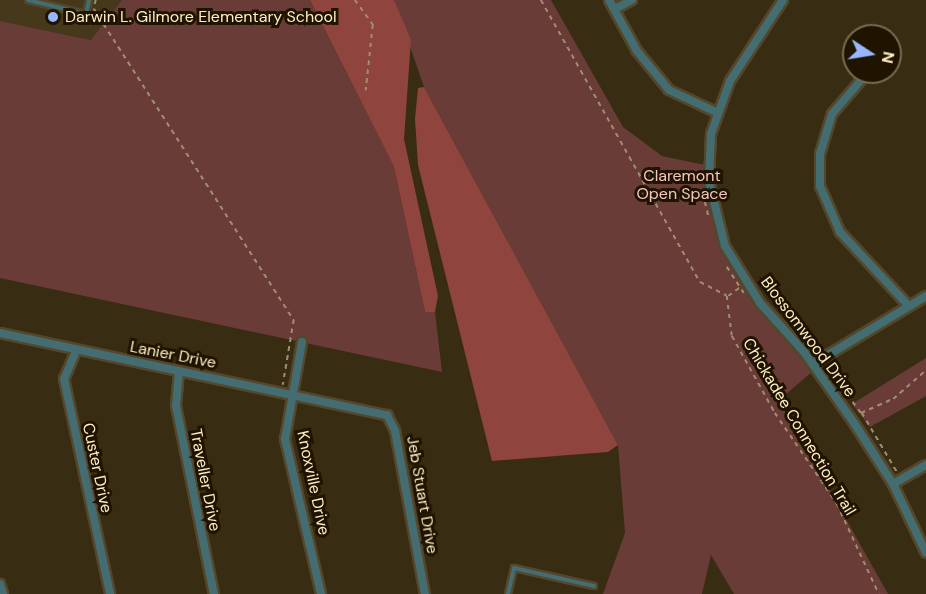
<!DOCTYPE html>
<style>
body{margin:0}
#map{position:relative;width:926px;height:594px;overflow:hidden;background:#382c12;font-family:"DM Sans",sans-serif}
div>[style]{position:absolute}
.built>*{inset:0;background:#46391b}
.green>*{inset:0;background:#6a3c37}
.forest>*{inset:0;background:#8f443e}
.path>*{height:1.5px;margin-top:-0.75px;transform-origin:0;background:repeating-linear-gradient(90deg,#9e8f6e 0 4.5px,transparent 0 9px)}
.roads{filter:drop-shadow(2px 0 #54472b) drop-shadow(-2px 0 #54472b) drop-shadow(0 2px #54472b) drop-shadow(0 -2px #54472b)}
.service>*{height:4px;margin:-2px;padding:0 2px;transform-origin:2px;border-radius:2px;background:#446d72}
.minor>*{height:8px;margin:-4px;padding:0 4px;transform-origin:4px;border-radius:4px;background:#446d72}
.dots>*{width:16px;height:16px;translate:-50% -50%;box-sizing:border-box;border:3px solid #1f1400;border-radius:50%}
span{translate:-50% -50%;white-space:nowrap;text-align:center;line-height:1.15;-webkit-text-stroke:6px #1f1400;paint-order:stroke}
.poi-label{font-size:16px;color:#ffedc6}
.left{translate:0 -50%;text-align:left}
.park-label{font-size:16px;color:#f4c6c1}
.street-label{font-size:16px;color:#ffedc6}
.north{position:absolute;left:842px;top:24px;width:60px;height:60px;box-sizing:border-box;background:#1f1400;border:2px solid #796b4f;border-radius:50%;rotate:102deg;font-size:16px;font-weight:700;line-height:24px;text-align:center;color:#ffedc6}
.north::after{content:'';display:block;margin:auto;width:21px;height:27px;background:#97b6fd;clip-path:polygon(50% 0,100% 100%,50% 72%,0 100%)}
</style>
<div id="map">
<div class="built">
<i style="clip-path:polygon(0 0,122px 0,92px 40px,0 21px)"></i>
</div>
<div class="green">
<i style="clip-path:polygon(122px 0,310px 0,394px 167px,425px 312px,435px 312px,442px 372px,0 278px,0 21px,91px 40px)"></i>
<i style="clip-path:polygon(394px 0,551px 0,623px 127px,662px 156px,705px 165px,720px 245px,745px 291px,813px 371px,779px 400px,888px 594px,734px 594px,711px 555px,702px 594px,603px 594px,625px 533px,618px 445px,424px 87px)"></i>
<i style="clip-path:polygon(926px 358px,926px 396px,870px 427px,852px 404px)"></i>
</div>
<div class="forest">
<i style="clip-path:polygon(310px 0,394px 0,411px 40px,404px 139px,438px 296px,435px 312px,425px 312px,394px 167px)"></i>
<i style="clip-path:polygon(424px 87px,618px 445px,608px 452px,492px 461px,418px 165px,415px 119px,418px 88px)"></i>
</div>
<div class="path">
<i style="left:96px;top:0;width:9px;rotate:103deg"></i>
<i style="left:94px;top:9px;width:370px;rotate:57.3deg"></i>
<i style="left:294px;top:320px;width:66px;rotate:99.6deg"></i>
<i style="left:355px;top:0;width:31px;rotate:54deg"></i>
<i style="left:373px;top:25px;width:66px;rotate:96.1deg"></i>
<i style="left:541px;top:0;width:324px;rotate:60.6deg"></i>
<i style="left:700px;top:282px;width:30px;rotate:27deg"></i>
<i style="left:727px;top:296px;width:40px;rotate:82.9deg"></i>
<i style="left:732px;top:336px;width:88px;rotate:60.8deg"></i>
<i style="left:775px;top:413px;width:110px;rotate:55.7deg"></i>
<i style="left:837px;top:504px;width:99px;rotate:65deg"></i>
<i style="left:705px;top:202px;width:16px;rotate:76deg"></i>
<i style="left:727px;top:267px;width:31px;rotate:57deg"></i>
<i style="left:728px;top:296px;width:14px;rotate:-36deg"></i>
<i style="left:826px;top:366px;width:59px;rotate:53.3deg"></i>
<i style="left:861px;top:413px;width:35px;rotate:-24deg"></i>
<i style="left:893px;top:399px;width:44px;rotate:-41.3deg"></i>
<i style="left:862px;top:413px;width:69px;rotate:59.3deg"></i>
</div>
<div class="roads">
<div class="service">
<i style="left:28px;top:0;width:60px;rotate:13.6deg"></i>
<i style="left:86px;top:14px;width:14px;rotate:-78deg"></i>
<i style="left:508px;top:594px;width:27px;rotate:-77deg"></i>
<i style="left:514px;top:568px;width:82px;rotate:12.7deg"></i>
</div>
<div class="minor">
<i style="left:609px;top:0;width:58px;rotate:61.2deg"></i>
<i style="left:637px;top:51px;width:50px;rotate:50.6deg"></i>
<i style="left:669px;top:90px;width:54px;rotate:25.1deg"></i>
<i style="left:783px;top:0;width:97px;rotate:123.2deg"></i>
<i style="left:730px;top:81px;width:56px;rotate:109.7deg"></i>
<i style="left:711px;top:134px;width:47px;rotate:92.4deg"></i>
<i style="left:709px;top:181px;width:67px;rotate:76.2deg"></i>
<i style="left:725px;top:246px;width:67px;rotate:58.4deg"></i>
<i style="left:760px;top:303px;width:66px;rotate:48.1deg"></i>
<i style="left:804px;top:352px;width:87px;rotate:54.8deg"></i>
<i style="left:854px;top:423px;width:72px;rotate:57.4deg"></i>
<i style="left:893px;top:484px;width:76px;rotate:64.4deg"></i>
<i style="left:615px;top:9px;width:19px;rotate:-28deg"></i>
<i style="left:868px;top:72px;width:55px;rotate:130.6deg"></i>
<i style="left:832px;top:114px;width:42px;rotate:106.7deg"></i>
<i style="left:820px;top:154px;width:32px;rotate:90deg"></i>
<i style="left:820px;top:186px;width:50px;rotate:66.5deg"></i>
<i style="left:840px;top:232px;width:98px;rotate:47.1deg"></i>
<i style="left:0;top:333px;width:396px;rotate:12deg"></i>
<i style="left:387px;top:415px;width:18px;rotate:63deg"></i>
<i style="left:395px;top:431px;width:166px;rotate:79.6deg"></i>
<i style="left:302px;top:342px;width:98px;rotate:99.9deg"></i>
<i style="left:285px;top:439px;width:159px;rotate:76.9deg"></i>
<i style="left:76px;top:351px;width:30px;rotate:113deg"></i>
<i style="left:64px;top:379px;width:220px;rotate:77.9deg"></i>
<i style="left:813px;top:364px;width:132px;rotate:-31deg"></i>
<i style="left:179px;top:371px;width:35px;rotate:95deg"></i>
<i style="left:176px;top:406px;width:192px;rotate:78.6deg"></i>
<i style="left:893px;top:484px;width:38px;rotate:-30deg"></i>
<i style="left:0;top:584px;width:10px;rotate:73deg"></i>
</div>
</div>
<div class="dots">
<i style="left:53px;top:17px;background:#97b6fd"></i>
</div>
<div class="poi-label">
<span class="left" style="left:65px;top:17px">Darwin L. Gilmore Elementary School</span>
</div>
<div class="park-label">
<span style="left:682px;top:185px">Claremont<br>Open Space</span>
</div>
<div class="street-label">
<span style="left:808px;top:337px;rotate:53deg">Blossomwood Drive</span>
<span style="left:173px;top:355px;rotate:11deg">Lanier Drive</span>
<span style="left:799px;top:427px;rotate:59deg">Chickadee Connection Trail</span>
<span style="left:97px;top:468px;rotate:78deg">Custer Drive</span>
<span style="left:205px;top:480px;rotate:79deg">Traveller Drive</span>
<span style="left:313px;top:483px;rotate:78deg">Knoxville Drive</span>
<span style="left:422px;top:495px;rotate:80deg">Jeb Stuart Drive</span>
</div>
<div class="north">N</div>
</div>
